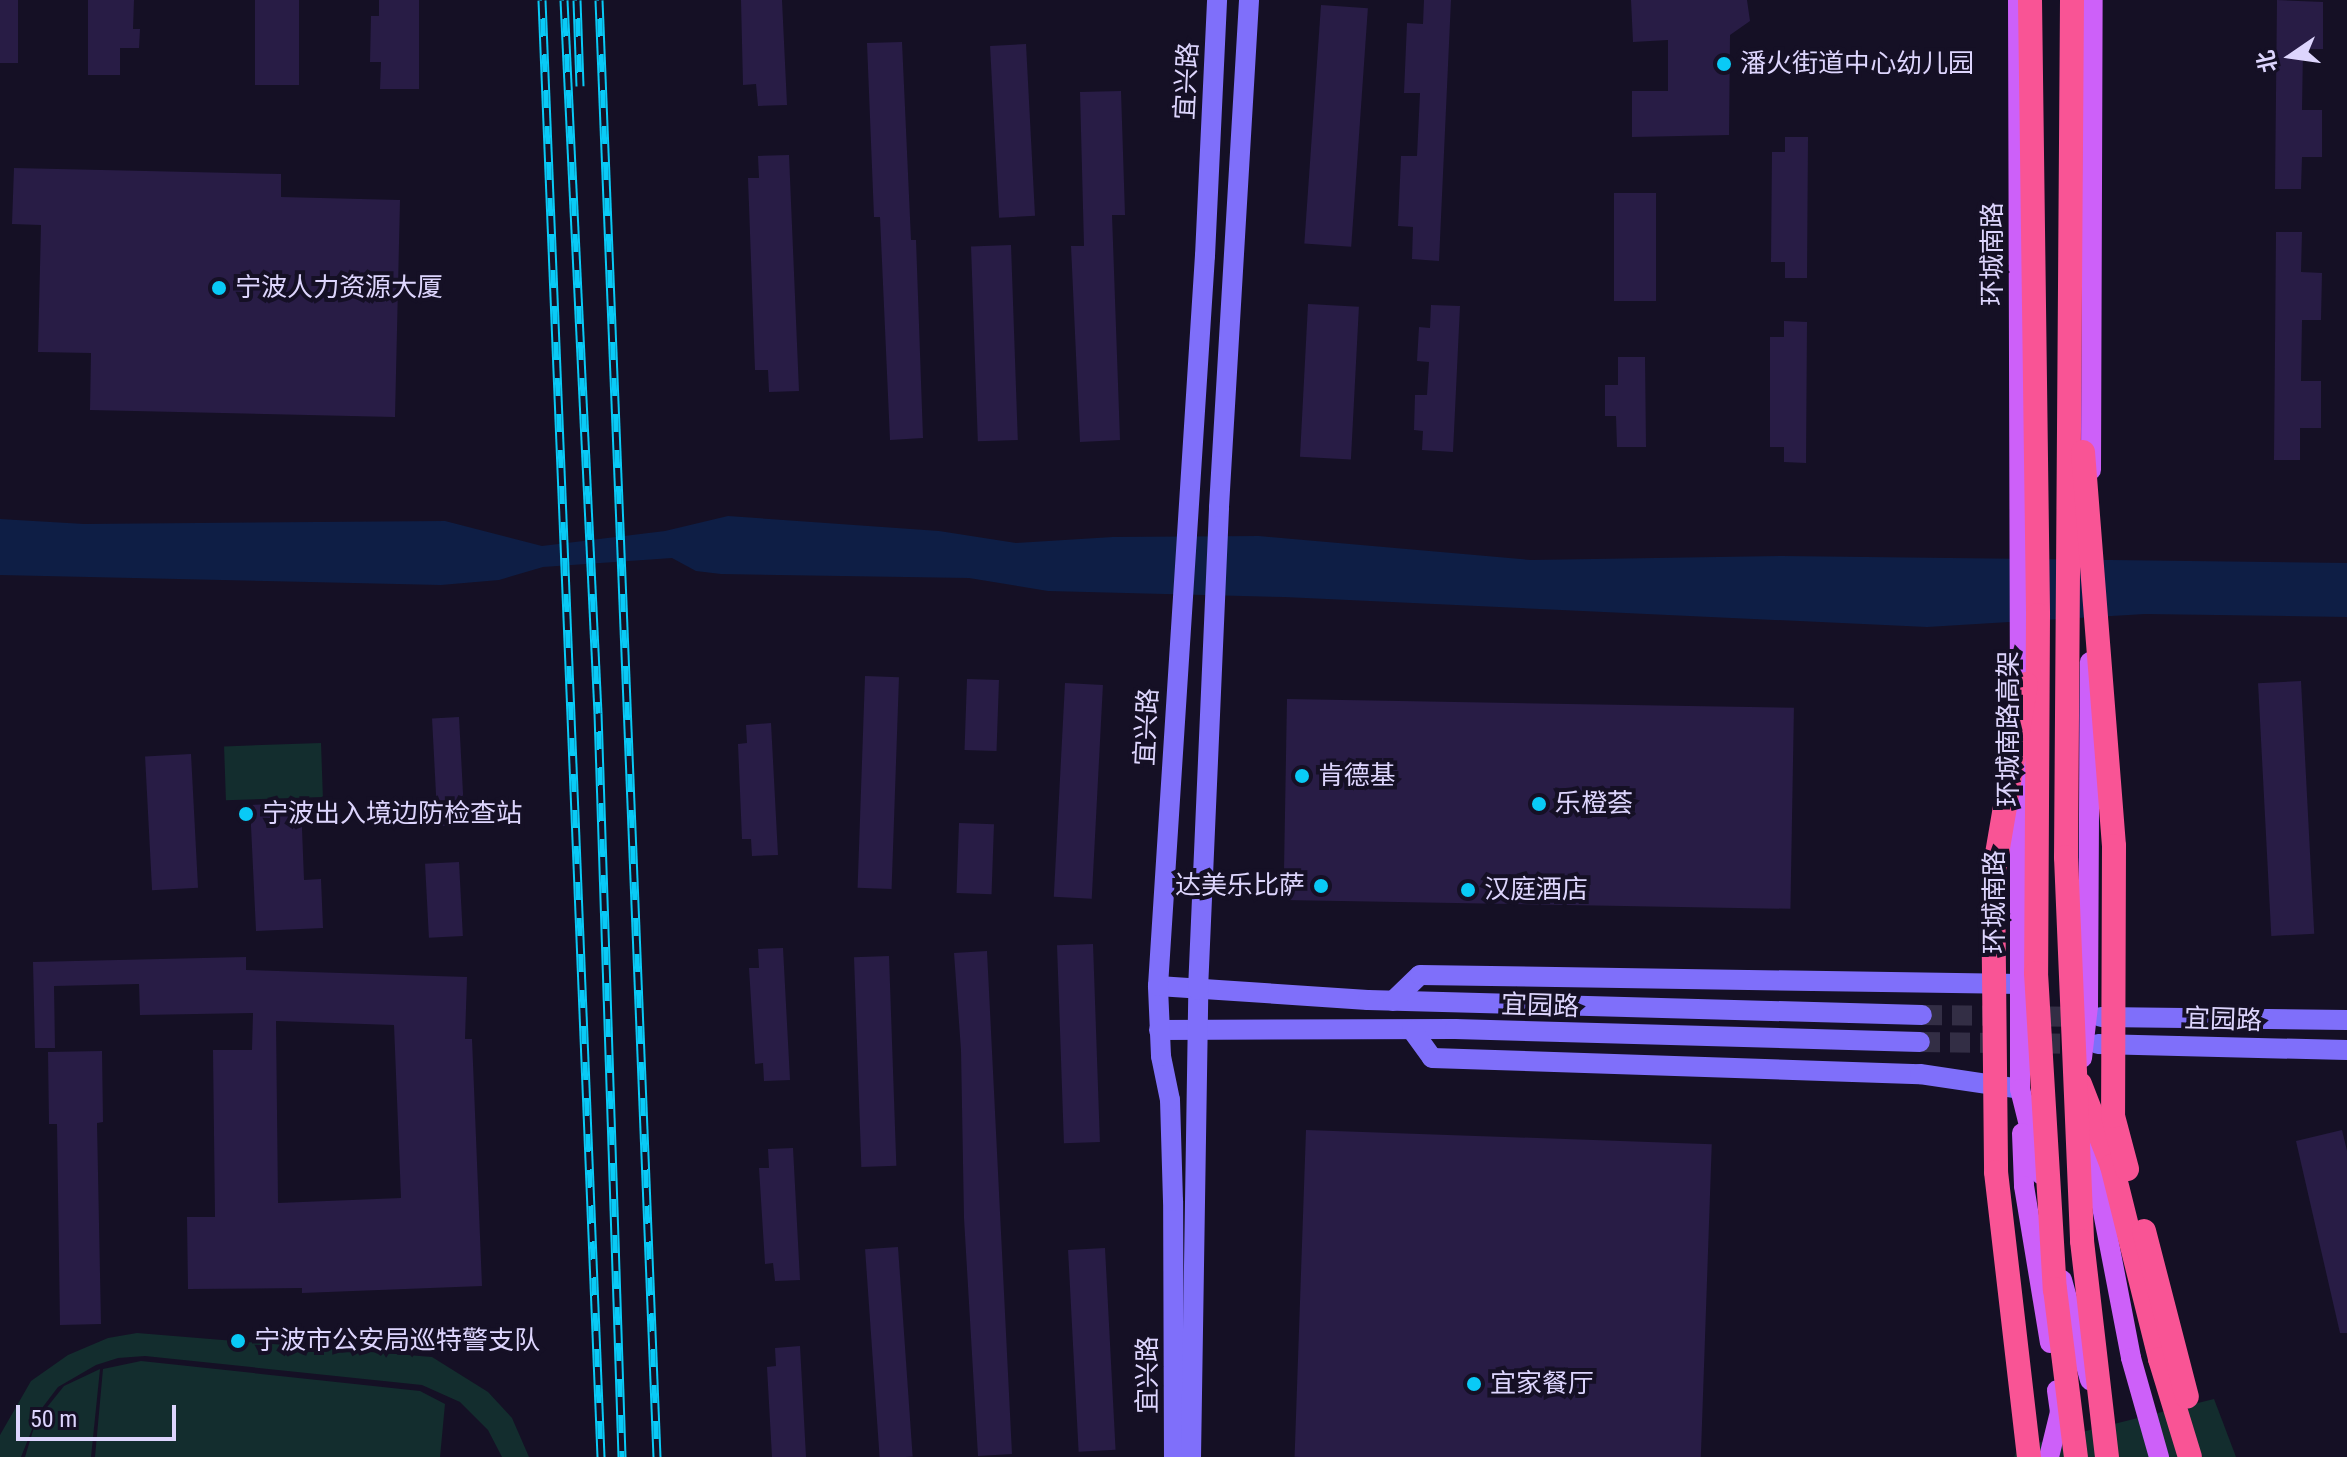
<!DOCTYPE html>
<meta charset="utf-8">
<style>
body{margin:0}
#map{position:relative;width:2347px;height:1457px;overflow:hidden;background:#151025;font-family:"Roboto Condensed","Noto Sans SC",sans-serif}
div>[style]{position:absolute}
.green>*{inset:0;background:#132d2e;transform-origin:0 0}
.water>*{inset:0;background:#0e1e45}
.building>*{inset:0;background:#281c45;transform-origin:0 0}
.secondary-tunnel>*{height:20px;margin-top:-10px;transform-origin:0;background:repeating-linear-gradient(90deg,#332e45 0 20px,transparent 0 30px)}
.secondary>*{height:20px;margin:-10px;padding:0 10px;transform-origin:10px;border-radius:10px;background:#7f6ffa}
.primary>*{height:20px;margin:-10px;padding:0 10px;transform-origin:10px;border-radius:10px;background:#cd60f9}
.highway>*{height:24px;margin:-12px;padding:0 12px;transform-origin:12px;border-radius:12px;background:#f95495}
.rail>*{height:9px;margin-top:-4.5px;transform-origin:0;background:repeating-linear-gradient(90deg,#151025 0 18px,#09caf6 0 36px);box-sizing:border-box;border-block:2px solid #09caf6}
.highway-bridge>*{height:24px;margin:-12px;padding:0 12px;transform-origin:12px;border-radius:12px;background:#f95495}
.dots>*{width:22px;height:22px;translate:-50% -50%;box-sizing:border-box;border:4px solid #151025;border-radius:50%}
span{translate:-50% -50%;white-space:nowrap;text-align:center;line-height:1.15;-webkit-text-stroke:8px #151025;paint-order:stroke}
.poi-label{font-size:26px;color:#ddd5fd}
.left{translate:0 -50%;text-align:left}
.right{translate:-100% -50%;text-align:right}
.street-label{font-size:26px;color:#ddd5fd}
.north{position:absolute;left:2251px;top:16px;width:80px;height:80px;-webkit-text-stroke:6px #151025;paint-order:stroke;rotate:257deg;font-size:22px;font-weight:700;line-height:32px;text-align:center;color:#ddd5fd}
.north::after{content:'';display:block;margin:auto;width:28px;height:36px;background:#ddd5fd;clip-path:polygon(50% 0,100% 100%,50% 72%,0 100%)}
.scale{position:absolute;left:16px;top:1405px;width:160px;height:36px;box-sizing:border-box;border:4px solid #ddd5fd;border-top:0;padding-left:10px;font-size:24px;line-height:28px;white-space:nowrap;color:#ddd5fd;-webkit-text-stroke:6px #151025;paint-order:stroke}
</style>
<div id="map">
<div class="green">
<i style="left:321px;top:743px;width:54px;height:97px;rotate:88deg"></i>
<i style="clip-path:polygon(137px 1333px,432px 1357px,488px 1392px,512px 1418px,529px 1457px,502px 1457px,488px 1430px,460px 1402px,422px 1385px,145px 1356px,118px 1358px,96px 1365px,58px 1387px,39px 1412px,21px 1457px,0 1457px,0 1435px,31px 1381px,68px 1355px,108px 1338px)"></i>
<i style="clip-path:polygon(141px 1361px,420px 1391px,445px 1404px,440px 1457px,95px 1457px,103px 1369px)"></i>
<i style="clip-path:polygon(100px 1369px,91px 1457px,25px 1457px,36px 1421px,64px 1386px)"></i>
<i style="clip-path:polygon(2214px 1399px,2236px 1457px,2014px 1457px,2018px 1448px)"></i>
</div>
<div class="water">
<i style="clip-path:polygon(728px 516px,939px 531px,1016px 543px,1113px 537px,1259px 536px,1531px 560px,1782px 556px,2347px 563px,2347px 617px,2145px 614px,1927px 627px,1284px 597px,1048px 591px,969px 578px,721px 574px,696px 571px,672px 558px,543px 567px,499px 580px,441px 585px,0 575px,0 519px,84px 524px,445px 521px,542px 546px,665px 531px)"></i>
</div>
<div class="building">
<i style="left:0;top:0;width:18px;height:63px"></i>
<i style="clip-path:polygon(88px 0,134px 0,133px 29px,140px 29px,139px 48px,120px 48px,120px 75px,88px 75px)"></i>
<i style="left:255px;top:0;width:44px;height:85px"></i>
<i style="clip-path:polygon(379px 0,419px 0,419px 89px,380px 89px,381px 62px,370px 62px,371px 16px,379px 16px)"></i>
<i style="clip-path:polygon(741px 0,782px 0,787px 105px,758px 106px,756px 84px,743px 85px)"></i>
<i style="clip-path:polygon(1424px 0,1451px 0,1439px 261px,1412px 259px,1413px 227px,1398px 226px,1401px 156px,1417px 156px,1420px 93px,1404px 93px,1407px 23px,1423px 24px)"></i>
<i style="clip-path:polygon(1631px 0,1747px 0,1750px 21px,1730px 35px,1729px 135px,1632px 137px,1632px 91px,1668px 91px,1668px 40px,1633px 42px)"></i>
<i style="clip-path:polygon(2277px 0,2323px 2px,2323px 49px,2303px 49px,2302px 110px,2322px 110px,2322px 157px,2302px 157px,2301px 189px,2275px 189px)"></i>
<i style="left:1321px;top:5px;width:47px;height:239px;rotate:4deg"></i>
<i style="clip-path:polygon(902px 42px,911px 240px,916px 240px,923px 438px,890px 440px,880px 217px,874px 217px,867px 43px)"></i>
<i style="left:1026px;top:44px;width:172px;height:36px;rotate:87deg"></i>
<i style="clip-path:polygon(1121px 91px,1125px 215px,1112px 215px,1120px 440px,1080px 442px,1071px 246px,1084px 246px,1080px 92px)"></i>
<i style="clip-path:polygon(1785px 137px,1808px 137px,1807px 278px,1785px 278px,1785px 262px,1771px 262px,1772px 152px,1785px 152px)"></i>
<i style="clip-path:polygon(789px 155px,799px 391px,769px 392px,768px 370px,755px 370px,748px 178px,759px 178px,758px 156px)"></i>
<i style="clip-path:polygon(14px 168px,281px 174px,281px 197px,400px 200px,395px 417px,90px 410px,91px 353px,38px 352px,41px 225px,12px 224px)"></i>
<i style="left:1614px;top:193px;width:42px;height:108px"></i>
<i style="clip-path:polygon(2276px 232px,2302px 232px,2301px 272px,2322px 273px,2321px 320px,2302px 320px,2301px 381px,2321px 381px,2321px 428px,2300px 428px,2300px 460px,2274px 460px)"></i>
<i style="left:1011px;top:245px;width:195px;height:40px;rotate:88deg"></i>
<i style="left:1308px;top:304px;width:51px;height:153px;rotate:3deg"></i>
<i style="clip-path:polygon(1431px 305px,1460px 306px,1453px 452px,1422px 450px,1423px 431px,1414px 430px,1415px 395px,1427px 395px,1429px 362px,1417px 361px,1419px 327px,1430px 328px)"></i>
<i style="clip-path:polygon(1784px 321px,1807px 322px,1806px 463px,1784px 462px,1784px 447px,1770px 447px,1770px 337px,1784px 337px)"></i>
<i style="clip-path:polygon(1618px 357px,1645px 357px,1646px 447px,1617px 447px,1616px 416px,1605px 416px,1605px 385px,1618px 385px)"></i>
<i style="left:865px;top:676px;width:34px;height:212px;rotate:2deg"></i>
<i style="left:967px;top:679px;width:32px;height:71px;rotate:2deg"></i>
<i style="left:2301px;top:681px;width:253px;height:43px;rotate:87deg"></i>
<i style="left:1065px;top:683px;width:38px;height:214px;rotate:3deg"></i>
<i style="left:1287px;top:699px;width:507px;height:201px;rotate:1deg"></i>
<i style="left:459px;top:717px;width:108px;height:27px;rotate:87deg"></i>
<i style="clip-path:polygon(771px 723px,778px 855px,752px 856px,751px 839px,742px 839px,738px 744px,747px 743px,746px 725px)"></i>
<i style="left:191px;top:754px;width:134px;height:46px;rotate:87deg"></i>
<i style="clip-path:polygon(301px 803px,304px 880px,321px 879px,323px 928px,256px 931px,250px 805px)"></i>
<i style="left:959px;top:823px;width:35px;height:70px;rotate:2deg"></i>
<i style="left:459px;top:862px;width:74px;height:34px;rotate:87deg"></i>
<i style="left:1093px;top:944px;width:198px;height:36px;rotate:88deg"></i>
<i style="clip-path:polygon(783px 948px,790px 1080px,764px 1081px,763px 1063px,755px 1064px,749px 968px,759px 968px,758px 949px)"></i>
<i style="clip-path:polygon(987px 951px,1012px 1454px,978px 1456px,964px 1218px,961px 1050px,954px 953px)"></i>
<i style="left:889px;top:956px;width:210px;height:35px;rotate:88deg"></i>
<i style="clip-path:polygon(evenodd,246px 957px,246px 970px,467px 977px,465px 1039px,472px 1039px,482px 1286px,302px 1293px,302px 1288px,188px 1289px,187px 1217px,215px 1217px,213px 1050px,252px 1050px,253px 1013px,140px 1015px,139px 984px,54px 986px,55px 1048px,35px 1048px,33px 962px,246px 957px,276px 1021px,394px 1025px,401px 1198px,278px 1203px,276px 1021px)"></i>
<i style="clip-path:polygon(102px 1051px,103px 1122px,97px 1123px,101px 1324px,60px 1325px,57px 1124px,49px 1124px,48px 1052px)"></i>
<i style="left:1306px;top:1130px;width:406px;height:327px;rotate:2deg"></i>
<i style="clip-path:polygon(2342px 1130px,2347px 1151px,2347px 1333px,2340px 1333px,2296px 1141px)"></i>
<i style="clip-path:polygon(793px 1148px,800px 1280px,775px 1281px,773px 1263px,765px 1264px,759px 1168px,769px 1168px,768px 1149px)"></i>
<i style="left:898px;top:1247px;width:210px;height:33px;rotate:86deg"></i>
<i style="left:1105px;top:1248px;width:202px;height:37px;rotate:87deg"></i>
<i style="clip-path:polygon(800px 1346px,806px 1457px,772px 1457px,767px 1367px,776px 1366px,775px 1348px)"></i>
</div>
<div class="secondary-tunnel">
<i style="left:1922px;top:1015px;width:163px;rotate:0.7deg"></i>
<i style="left:1920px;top:1042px;width:168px;rotate:0.7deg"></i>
</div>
<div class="secondary">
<i style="left:1158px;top:986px;width:210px;rotate:3.8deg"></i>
<i style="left:1368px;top:1000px;width:554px;rotate:1.55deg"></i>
<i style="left:1393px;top:1001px;width:37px;rotate:-44deg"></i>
<i style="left:1420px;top:975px;width:601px;rotate:0.86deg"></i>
<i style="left:2101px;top:1017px;width:246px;rotate:0.7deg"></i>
<i style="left:1159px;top:1030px;width:296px;rotate:-0.2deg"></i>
<i style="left:1455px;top:1029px;width:465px;rotate:1.6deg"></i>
<i style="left:1412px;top:1030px;width:34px;rotate:54deg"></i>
<i style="left:1432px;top:1058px;width:488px;rotate:1.9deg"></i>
<i style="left:1920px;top:1074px;width:101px;rotate:8.5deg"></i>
<i style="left:2098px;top:1044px;width:249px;rotate:1.4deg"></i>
<i style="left:1174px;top:1457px;width:256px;rotate:-90.2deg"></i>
<i style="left:1173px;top:1201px;width:101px;rotate:-91.7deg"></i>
<i style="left:1170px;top:1100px;width:45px;rotate:-101.6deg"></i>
<i style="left:1161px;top:1056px;width:70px;rotate:-92.5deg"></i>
<i style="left:1158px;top:986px;width:732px;rotate:-86.32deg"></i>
<i style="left:1205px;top:256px;width:256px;rotate:-87.3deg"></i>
<i style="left:1191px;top:1457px;width:467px;rotate:-89.1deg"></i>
<i style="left:1198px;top:990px;width:483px;rotate:-87.5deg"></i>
<i style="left:1219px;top:507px;width:508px;rotate:-86.61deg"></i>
</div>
<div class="primary">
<i style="left:2018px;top:0;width:701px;rotate:89.84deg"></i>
<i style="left:2091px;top:470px;width:470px;rotate:-89.8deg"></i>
<i style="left:2020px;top:761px;width:328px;rotate:90deg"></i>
<i style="left:2020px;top:1089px;width:88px;rotate:76.1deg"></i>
<i style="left:2082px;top:1058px;width:52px;rotate:-83.4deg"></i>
<i style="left:2088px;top:1006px;width:344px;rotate:-89.7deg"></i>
<i style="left:2087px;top:1129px;width:233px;rotate:79.1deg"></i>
<i style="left:2131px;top:1358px;width:103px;rotate:74.2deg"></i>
<i style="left:2022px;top:1133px;width:53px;rotate:87.8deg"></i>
<i style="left:2024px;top:1186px;width:159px;rotate:80.6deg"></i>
<i style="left:2062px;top:1280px;width:104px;rotate:74.4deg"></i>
<i style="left:2049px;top:1457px;width:46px;rotate:-76.3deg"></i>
<i style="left:2060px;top:1412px;width:22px;rotate:-98deg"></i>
</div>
<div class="highway">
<i style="left:2080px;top:1084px;width:88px;rotate:68.7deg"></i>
<i style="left:2112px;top:1166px;width:199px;rotate:76deg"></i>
<i style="left:2160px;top:1359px;width:102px;rotate:73deg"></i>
<i style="left:2113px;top:1116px;width:55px;rotate:75.2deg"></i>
<i style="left:2144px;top:1231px;width:171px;rotate:75.5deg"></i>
</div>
<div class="rail">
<i style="left:542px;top:0;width:1458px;rotate:87.68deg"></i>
<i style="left:564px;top:0;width:714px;rotate:87.27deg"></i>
<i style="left:598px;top:713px;width:744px;rotate:88.15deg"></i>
<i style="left:577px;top:0;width:86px;rotate:88deg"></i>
<i style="left:599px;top:0;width:1458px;rotate:87.72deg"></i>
</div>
<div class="highway-bridge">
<i style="left:2030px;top:0;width:615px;rotate:89.25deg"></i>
<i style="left:2038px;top:615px;width:358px;rotate:90.3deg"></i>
<i style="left:2036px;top:973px;width:317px;rotate:86.6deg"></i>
<i style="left:2055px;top:1289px;width:169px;rotate:82.9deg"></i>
<i style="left:2072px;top:0;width:857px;rotate:90.4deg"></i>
<i style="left:2066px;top:857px;width:384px;rotate:87.6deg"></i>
<i style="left:2082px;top:1241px;width:217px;rotate:83.4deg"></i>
<i style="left:2083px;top:452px;width:395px;rotate:85.5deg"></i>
<i style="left:2114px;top:846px;width:270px;rotate:90.2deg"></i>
<i style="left:2026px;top:684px;width:197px;rotate:99.7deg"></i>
<i style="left:1993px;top:878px;width:294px;rotate:89.4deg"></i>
<i style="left:1996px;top:1172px;width:287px;rotate:83.4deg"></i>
</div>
<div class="dots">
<i style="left:1724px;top:64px;background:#09caf6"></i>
<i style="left:219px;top:288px;background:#09caf6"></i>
<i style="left:1302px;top:776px;background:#09caf6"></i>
<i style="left:1539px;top:804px;background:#09caf6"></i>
<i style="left:246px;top:814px;background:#09caf6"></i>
<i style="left:1321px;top:886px;background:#09caf6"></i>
<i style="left:1468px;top:890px;background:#09caf6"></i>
<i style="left:238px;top:1341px;background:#09caf6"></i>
<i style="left:1474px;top:1384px;background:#09caf6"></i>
</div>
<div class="poi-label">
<span class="left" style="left:1740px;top:64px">潘火街道中心幼儿园</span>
<span class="left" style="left:235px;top:288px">宁波人力资源大厦</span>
<span class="left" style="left:1318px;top:776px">肯德基</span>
<span class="left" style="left:1555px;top:804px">乐橙荟</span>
<span class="left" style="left:262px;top:814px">宁波出入境边防检查站</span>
<span class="right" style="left:1305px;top:886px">达美乐比萨</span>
<span class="left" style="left:1484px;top:890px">汉庭酒店</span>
<span class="left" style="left:254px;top:1341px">宁波市公安局巡特警支队</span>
<span class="left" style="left:1490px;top:1384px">宜家餐厅</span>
</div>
<div class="street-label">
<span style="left:1187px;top:81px;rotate:-87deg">宜兴路</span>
<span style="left:1993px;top:254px;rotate:-90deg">环城南路</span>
<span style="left:1147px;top:727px;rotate:-87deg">宜兴路</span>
<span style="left:2009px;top:729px;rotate:-90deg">环城南路高架</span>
<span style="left:1995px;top:902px;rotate:-90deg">环城南路</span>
<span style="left:1540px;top:1006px;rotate:2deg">宜园路</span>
<span style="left:2223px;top:1020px;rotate:2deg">宜园路</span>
<span style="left:1148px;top:1375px;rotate:-90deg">宜兴路</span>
</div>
<div class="north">北</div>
<div class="scale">50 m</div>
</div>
